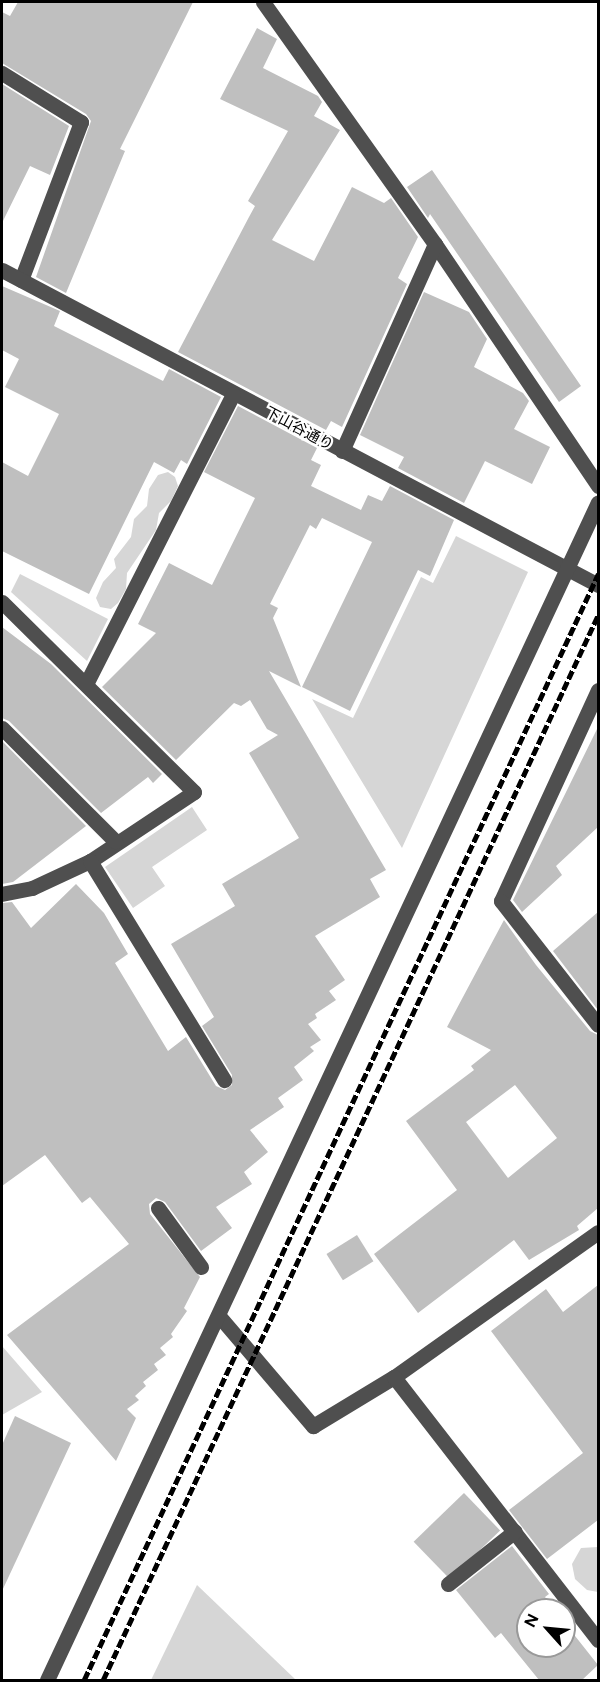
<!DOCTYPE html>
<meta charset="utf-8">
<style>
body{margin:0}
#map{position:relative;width:600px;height:1682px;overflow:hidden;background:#fff;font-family:Figtree,"Noto Sans JP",sans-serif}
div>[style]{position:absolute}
.green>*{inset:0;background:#d6d6d6}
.building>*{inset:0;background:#bfbfbf;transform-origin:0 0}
.minor>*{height:15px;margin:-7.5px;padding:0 7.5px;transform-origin:7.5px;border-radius:7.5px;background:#4f4f4f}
.rail>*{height:4.5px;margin-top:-2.25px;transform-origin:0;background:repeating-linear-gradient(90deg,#000 0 9px,transparent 0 12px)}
span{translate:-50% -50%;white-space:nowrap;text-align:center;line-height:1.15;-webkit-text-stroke:4.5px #fff;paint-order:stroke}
.street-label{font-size:15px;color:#000}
.frame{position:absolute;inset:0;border:3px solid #000;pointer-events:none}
.north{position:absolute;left:516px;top:1598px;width:60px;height:60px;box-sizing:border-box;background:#fff;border:2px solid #999;border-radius:50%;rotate:297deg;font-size:16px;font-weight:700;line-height:24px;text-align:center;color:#000}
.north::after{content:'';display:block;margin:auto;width:21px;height:27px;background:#000;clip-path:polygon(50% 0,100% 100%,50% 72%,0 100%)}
</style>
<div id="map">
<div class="green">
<i style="clip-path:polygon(168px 472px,175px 477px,178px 486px,171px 501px,159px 513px,156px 530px,127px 573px,126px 589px,118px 603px,111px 609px,100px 607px,96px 598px,103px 582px,116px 568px,114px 559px,131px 537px,134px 519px,147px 506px,149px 489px,158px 475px)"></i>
<i style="clip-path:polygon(456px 536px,528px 572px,402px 848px,312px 699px,353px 718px,421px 577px,433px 583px)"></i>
<i style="clip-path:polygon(20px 574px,108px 619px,87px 661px,11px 592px)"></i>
<i style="clip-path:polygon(192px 807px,207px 830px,152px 867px,165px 886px,133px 908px,105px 867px)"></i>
<i style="clip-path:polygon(2px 1346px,42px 1392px,2px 1415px)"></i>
<i style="clip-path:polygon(598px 1547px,598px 1592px,587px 1590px,575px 1579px,572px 1564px,581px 1548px)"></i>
<i style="clip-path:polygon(197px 1585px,296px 1680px,151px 1680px)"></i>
</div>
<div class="building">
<i style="clip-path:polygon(18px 2px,193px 2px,120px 149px,125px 151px,66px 293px,36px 277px,91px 121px,86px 114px,2px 63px,2px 12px,10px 16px)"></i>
<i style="clip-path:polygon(257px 28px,277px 39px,263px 68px,318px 96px,322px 102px,314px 116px,340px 130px,272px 240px,314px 261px,352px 187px,384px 203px,391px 198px,418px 237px,398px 278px,407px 284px,342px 427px,331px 421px,326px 430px,178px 352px,249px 217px,255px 206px,248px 201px,288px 131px,220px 99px)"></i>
<i style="clip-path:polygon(2px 84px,69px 126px,50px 175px,30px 166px,2px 223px)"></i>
<i style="clip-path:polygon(432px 170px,581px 386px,559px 402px,430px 214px,428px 218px,407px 187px)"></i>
<i style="clip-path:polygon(2px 286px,60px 311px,54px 326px,163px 381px,169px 369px,221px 397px,187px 464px,181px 460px,174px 473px,154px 462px,89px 594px,2px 551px,2px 462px,28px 476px,59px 414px,5px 387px,19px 359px,2px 350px)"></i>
<i style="clip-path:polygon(424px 292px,469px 312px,487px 339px,474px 367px,523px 393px,529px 401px,514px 429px,550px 447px,532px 484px,485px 461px,464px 503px,398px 468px,404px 457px,360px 435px)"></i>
<i style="clip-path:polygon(238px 406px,317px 448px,311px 460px,321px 465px,311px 486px,361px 510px,368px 495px,382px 501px,390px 486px,454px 520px,430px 576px,418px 570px,350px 711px,302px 687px,372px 542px,322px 518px,316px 529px,310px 525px,270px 604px,278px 608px,273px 618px,301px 687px,269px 671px,386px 870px,370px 879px,380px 897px,315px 936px,345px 980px,329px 991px,336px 1000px,315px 1014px,317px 1018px,308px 1024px,321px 1040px,310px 1047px,314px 1051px,294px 1067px,303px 1080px,278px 1098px,284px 1107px,250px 1130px,268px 1152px,244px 1172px,252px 1184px,216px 1207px,232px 1228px,201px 1251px,165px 1202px,156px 1198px,149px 1204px,150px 1214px,200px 1277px,184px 1308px,187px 1311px,171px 1334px,173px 1337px,160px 1348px,166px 1355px,154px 1364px,158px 1370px,143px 1382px,146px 1386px,135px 1396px,139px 1400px,127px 1409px,136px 1418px,116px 1461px,7px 1335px,129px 1244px,90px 1197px,82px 1203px,45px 1155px,2px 1186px,2px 903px,12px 902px,31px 928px,76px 884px,104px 913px,128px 954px,115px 963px,168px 1051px,186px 1037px,216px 1086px,225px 1090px,232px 1085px,232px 1075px,202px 1026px,214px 1017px,171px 944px,235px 906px,222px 884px,299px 838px,249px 753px,278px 735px,267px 729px,250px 700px,241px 706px,234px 703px,176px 760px,102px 687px,156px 633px,138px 624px,169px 563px,212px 585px,255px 498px,204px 472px)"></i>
<i style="clip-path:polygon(2px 627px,51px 664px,162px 774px,153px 783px,148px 777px,101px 813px,9px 721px,2px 718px)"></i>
<i style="clip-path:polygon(598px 727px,598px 827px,556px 866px,562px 875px,522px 912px,513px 900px)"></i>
<i style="clip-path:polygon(2px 741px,86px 826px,13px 882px,2px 884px)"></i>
<i style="clip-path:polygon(598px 912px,598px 1010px,553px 951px)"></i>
<i style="clip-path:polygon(evenodd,504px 920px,536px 965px,590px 1031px,598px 1035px,598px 1208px,577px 1226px,579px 1230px,529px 1260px,514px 1240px,418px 1313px,374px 1254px,457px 1190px,406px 1121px,474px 1070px,471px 1066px,491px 1050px,447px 1027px,504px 920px,515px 1085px,557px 1138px,508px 1178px,466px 1122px,515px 1085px)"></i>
<i style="left:357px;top:1235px;width:31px;height:36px;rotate:58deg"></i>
<i style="clip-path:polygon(598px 1285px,598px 1520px,547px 1559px,509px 1510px,583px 1453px,491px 1331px,546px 1289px,563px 1312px)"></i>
<i style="clip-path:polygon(15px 1416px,71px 1443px,2px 1591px,2px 1445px)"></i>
<i style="left:464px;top:1493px;width:52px;height:70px;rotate:46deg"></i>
<i style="clip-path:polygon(512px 1546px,549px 1594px,545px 1597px,555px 1610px,528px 1610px,528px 1646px,564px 1646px,564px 1622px,598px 1665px,582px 1680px,539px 1680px,501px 1633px,495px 1638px,456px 1590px)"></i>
</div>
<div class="minor">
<i style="left:263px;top:2px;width:297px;rotate:54.6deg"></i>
<i style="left:435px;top:244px;width:292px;rotate:56deg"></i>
<i style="left:2px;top:73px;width:93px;rotate:31.8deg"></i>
<i style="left:81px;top:122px;width:169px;rotate:110.8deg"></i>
<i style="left:2px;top:270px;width:674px;rotate:27.86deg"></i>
<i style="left:342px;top:451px;width:227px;rotate:-65.8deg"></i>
<i style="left:2px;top:602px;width:270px;rotate:44.7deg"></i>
<i style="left:194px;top:792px;width:125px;rotate:146.4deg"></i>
<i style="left:90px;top:861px;width:64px;rotate:155deg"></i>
<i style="left:32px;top:888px;width:31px;rotate:169deg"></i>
<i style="left:86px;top:684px;width:325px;rotate:-63.1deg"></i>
<i style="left:598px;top:690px;width:232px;rotate:114.7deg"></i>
<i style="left:501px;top:901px;width:157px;rotate:52deg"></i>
<i style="left:2px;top:728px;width:160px;rotate:45deg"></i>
<i style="left:90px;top:861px;width:257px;rotate:58.5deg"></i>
<i style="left:158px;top:1208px;width:73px;rotate:53.9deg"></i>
<i style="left:219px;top:1316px;width:145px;rotate:49.5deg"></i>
<i style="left:313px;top:1426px;width:95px;rotate:-31.2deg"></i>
<i style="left:394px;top:1377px;width:250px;rotate:-35.4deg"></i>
<i style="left:394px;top:1377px;width:333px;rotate:52.2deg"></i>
<i style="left:448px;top:1584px;width:85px;rotate:-38.3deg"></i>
<i style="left:47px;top:1680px;width:1300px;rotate:-64.93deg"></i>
</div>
<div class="rail">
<i style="left:84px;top:1680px;width:1220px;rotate:-65.07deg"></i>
<i style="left:103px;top:1680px;width:1174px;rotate:-65.07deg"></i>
</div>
<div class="street-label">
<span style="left:299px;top:429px;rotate:28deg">下山谷通り</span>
</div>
<div class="frame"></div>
<div class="north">N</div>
</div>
